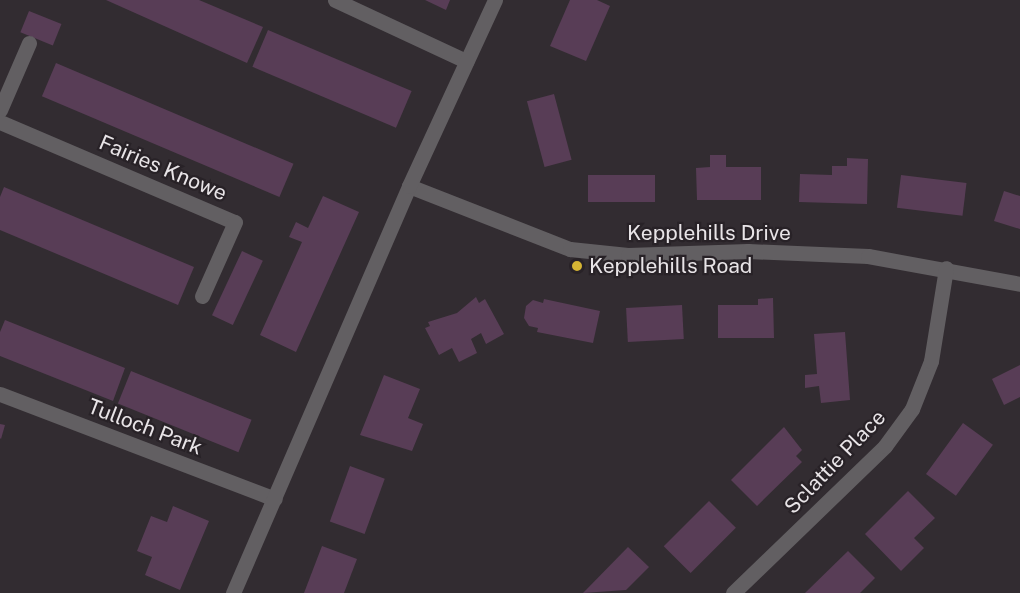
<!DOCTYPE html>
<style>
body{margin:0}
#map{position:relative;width:1020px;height:593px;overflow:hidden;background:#322c31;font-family:"Public Sans",sans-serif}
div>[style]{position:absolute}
.building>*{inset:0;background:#583d56;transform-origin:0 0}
.minor>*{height:15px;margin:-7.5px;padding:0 7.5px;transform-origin:7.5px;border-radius:7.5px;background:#625f62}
.dots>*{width:16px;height:16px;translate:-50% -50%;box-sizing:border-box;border:3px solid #282227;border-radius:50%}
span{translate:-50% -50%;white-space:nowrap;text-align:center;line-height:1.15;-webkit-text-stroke:4.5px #282227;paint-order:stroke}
.street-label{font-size:21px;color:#e8e4e7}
.poi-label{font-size:21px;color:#e8e4e7}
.left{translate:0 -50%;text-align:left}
</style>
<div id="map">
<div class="building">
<i style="clip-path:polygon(106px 0,199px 0,263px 27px,247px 63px)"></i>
<i style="clip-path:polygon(425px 0,450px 0,446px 10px)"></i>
<i style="clip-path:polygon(570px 0,597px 0,610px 6px,586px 61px,550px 46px)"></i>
<i style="left:29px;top:11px;width:35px;height:23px;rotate:22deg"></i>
<i style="left:268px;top:30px;width:156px;height:40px;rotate:23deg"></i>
<i style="left:56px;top:63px;width:258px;height:36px;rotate:23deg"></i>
<i style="left:554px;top:94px;width:68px;height:28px;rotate:75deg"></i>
<i style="clip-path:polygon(710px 155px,726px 155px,726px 167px,761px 167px,761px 200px,697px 200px,696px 168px,710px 167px)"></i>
<i style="clip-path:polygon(847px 158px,868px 159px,867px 204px,799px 202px,800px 174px,832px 175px,832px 166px,847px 166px)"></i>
<i style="left:588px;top:175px;width:67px;height:27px"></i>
<i style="left:901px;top:175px;width:66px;height:33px;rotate:7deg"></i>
<i style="clip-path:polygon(4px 187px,194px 267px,178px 305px,0 230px,0 197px)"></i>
<i style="clip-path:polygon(1004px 191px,1020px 196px,1020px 229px,994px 221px)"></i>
<i style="clip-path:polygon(323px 196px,359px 212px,296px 352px,260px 335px,302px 242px,289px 237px,296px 222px,308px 228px)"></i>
<i style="left:242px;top:251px;width:23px;height:71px;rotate:25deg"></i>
<i style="clip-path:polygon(476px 297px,479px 303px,485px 299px,504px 334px,486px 344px,481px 333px,471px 339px,477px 353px,459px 362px,452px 348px,439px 355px,425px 328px,430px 326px,428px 322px,457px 313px)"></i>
<i style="clip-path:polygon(773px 298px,774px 338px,718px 338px,718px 305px,758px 305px,758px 299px)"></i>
<i style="clip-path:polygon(544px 299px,600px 311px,593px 343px,537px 332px,538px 328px,529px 326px,524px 318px,526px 306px,533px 300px,543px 303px)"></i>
<i style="left:682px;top:305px;width:34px;height:56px;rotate:87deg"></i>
<i style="clip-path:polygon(5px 320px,125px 368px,113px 401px,0 356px,0 332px)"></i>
<i style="clip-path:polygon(845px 332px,850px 400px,821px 403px,819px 386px,805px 388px,805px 375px,817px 374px,814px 334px)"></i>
<i style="clip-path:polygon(1020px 365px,1020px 397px,1004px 405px,992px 379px)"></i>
<i style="left:131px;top:371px;width:130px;height:35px;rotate:22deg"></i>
<i style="clip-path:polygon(384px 375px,420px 389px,408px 418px,423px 424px,412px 451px,360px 435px)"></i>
<i style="left:963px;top:423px;width:37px;height:63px;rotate:36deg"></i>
<i style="clip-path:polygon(0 424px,5px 425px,1px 439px,0 438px)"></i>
<i style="clip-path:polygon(784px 427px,802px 450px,796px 456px,802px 462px,757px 506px,731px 480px)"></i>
<i style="left:350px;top:466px;width:37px;height:59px;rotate:20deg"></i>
<i style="clip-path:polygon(908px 491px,935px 518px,914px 538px,924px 548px,901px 571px,865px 534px)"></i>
<i style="left:709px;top:501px;width:38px;height:64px;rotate:45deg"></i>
<i style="clip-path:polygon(173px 506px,209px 521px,180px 590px,145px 575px,152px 557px,137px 551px,151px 516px,167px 522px)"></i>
<i style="clip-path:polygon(322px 546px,357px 559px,344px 593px,304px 593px)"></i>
<i style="clip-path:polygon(628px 547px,649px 567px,626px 590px,583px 593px)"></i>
<i style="clip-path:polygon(848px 551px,875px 578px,860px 593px,805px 593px)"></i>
</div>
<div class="minor">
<i style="left:335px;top:0;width:145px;rotate:25deg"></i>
<i style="left:0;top:110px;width:73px;rotate:-66.6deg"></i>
<i style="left:0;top:122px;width:255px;rotate:23.1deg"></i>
<i style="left:235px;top:222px;width:81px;rotate:114deg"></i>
<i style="left:409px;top:186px;width:173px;rotate:21.4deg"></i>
<i style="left:570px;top:249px;width:58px;rotate:5.9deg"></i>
<i style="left:628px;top:255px;width:120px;rotate:-1.9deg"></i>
<i style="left:748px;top:251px;width:120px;rotate:2.4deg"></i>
<i style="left:868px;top:256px;width:155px;rotate:10.4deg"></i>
<i style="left:0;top:394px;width:294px;rotate:20.9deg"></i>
<i style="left:233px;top:593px;width:443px;rotate:-66.6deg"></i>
<i style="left:409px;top:186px;width:205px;rotate:-65.2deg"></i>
<i style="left:733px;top:593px;width:211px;rotate:-44deg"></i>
<i style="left:885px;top:446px;width:46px;rotate:-53.9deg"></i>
<i style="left:912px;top:409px;width:52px;rotate:-68.4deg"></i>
<i style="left:931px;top:361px;width:94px;rotate:-80.8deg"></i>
</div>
<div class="dots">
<i style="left:577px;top:266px;background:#d6b534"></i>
</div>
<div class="street-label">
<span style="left:163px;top:168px;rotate:23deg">Fairies Knowe</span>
<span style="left:709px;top:233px">Kepplehills Drive</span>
<span style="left:145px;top:427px;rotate:21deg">Tulloch Park</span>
<span style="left:835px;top:462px;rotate:-46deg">Sclattie Place</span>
</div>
<div class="poi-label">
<span class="left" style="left:589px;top:266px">Kepplehills Road</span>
</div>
</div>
